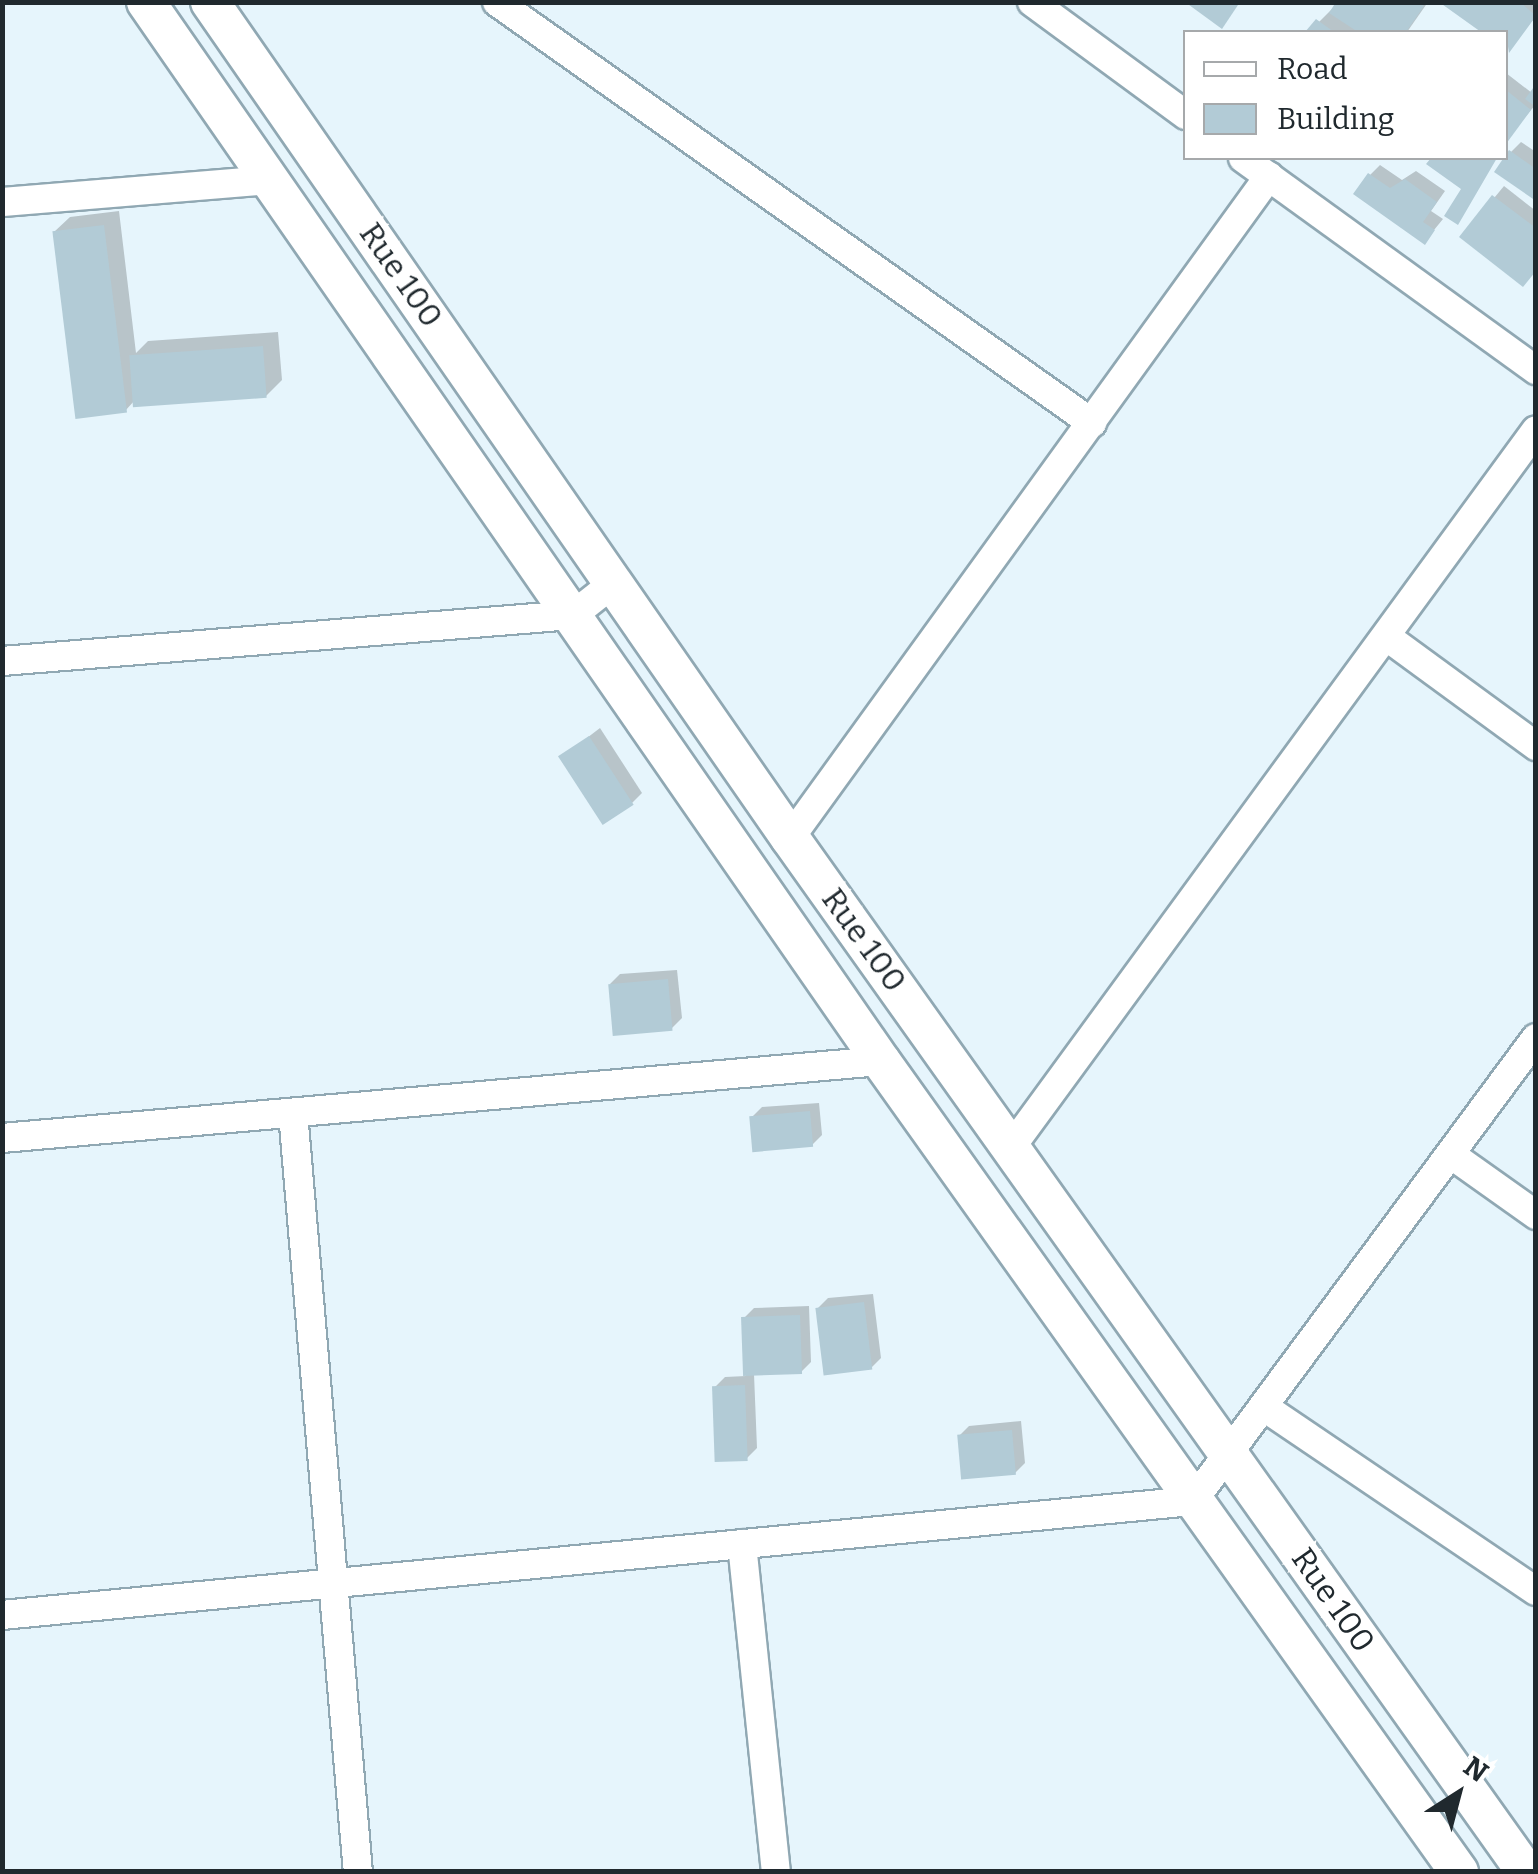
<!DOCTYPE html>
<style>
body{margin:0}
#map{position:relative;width:1538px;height:1874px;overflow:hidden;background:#e6f5fc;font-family:Bitter,serif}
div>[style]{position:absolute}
.shadow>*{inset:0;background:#0003}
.building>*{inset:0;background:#b2cbd6;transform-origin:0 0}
.roads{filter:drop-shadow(2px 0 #90a8b3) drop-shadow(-2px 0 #90a8b3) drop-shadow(0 2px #90a8b3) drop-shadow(0 -2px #90a8b3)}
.street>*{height:28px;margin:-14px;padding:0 14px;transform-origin:14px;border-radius:14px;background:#fff}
.secondary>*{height:38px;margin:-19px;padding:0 19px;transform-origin:19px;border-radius:19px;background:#fff}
span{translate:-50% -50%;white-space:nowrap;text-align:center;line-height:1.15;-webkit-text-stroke:8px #fff;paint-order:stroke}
.street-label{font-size:32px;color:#20292e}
.frame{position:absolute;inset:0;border:5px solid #20292e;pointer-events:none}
.legend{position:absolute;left:1183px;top:30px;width:325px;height:130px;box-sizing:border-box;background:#fff;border:2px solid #a6a9ab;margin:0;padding:12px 18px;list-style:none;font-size:30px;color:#20292e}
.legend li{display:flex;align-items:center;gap:20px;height:50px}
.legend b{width:50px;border:2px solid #a6a9ab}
.north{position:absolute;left:1408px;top:1744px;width:100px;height:100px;-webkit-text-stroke:8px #fff;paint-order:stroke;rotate:36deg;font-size:28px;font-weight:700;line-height:40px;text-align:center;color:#20292e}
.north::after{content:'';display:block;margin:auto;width:35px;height:45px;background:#20292e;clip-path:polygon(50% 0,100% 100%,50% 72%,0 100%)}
</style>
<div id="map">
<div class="shadow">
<i style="clip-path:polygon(1339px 2px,1428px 2px,1407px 32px,1309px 32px)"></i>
<i style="clip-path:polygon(1443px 2px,1536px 2px,1536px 16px,1509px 50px,1506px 32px,1485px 32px)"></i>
<i style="clip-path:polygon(1506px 73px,1532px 93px,1536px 104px,1506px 140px)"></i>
<i style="clip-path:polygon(1521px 142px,1536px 152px,1536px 198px,1511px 152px)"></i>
<i style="clip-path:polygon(1380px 165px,1402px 180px,1416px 171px,1445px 191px,1431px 211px,1443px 219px,1425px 241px,1370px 175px)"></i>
<i style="clip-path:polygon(1504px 186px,1536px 211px,1536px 270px,1462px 237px)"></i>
<i style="clip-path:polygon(119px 211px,136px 353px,148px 341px,278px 332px,282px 380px,266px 396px,135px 400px,125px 411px,54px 232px,70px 217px)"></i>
<i style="clip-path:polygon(600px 728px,642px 793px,632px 803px,562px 757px)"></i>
<i style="clip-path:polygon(677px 970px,682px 1018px,672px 1028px,610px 984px,620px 974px)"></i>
<i style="clip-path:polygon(819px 1103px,822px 1135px,812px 1145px,752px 1117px,762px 1107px)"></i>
<i style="clip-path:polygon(873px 1294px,881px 1358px,871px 1368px,818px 1308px,828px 1298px)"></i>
<i style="clip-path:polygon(809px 1306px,811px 1362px,801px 1372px,754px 1374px,757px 1448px,747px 1458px,715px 1387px,725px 1377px,746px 1376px,744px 1318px,754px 1308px)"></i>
<i style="clip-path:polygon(1021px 1421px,1025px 1463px,1015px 1473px,959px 1436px,969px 1426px)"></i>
</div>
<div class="building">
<i style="clip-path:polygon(1185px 2px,1240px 2px,1222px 29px)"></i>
<i style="clip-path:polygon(1336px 2px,1419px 2px,1424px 6px,1406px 32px,1358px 32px,1329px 13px)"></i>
<i style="clip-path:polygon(1439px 2px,1520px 2px,1536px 16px,1509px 53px,1506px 32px,1481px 32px)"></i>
<i style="clip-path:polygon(1316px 19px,1334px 32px,1305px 32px)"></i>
<i style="clip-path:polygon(1536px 84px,1536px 107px,1525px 99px)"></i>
<i style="clip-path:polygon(1506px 90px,1531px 110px,1506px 144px)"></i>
<i style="clip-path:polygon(1509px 150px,1536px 169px,1536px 201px,1494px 172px)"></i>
<i style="clip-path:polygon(1431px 158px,1497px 158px,1458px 225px,1444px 216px,1461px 189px,1426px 164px)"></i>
<i style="clip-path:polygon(1368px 173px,1390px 188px,1405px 179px,1437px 202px,1423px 222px,1435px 230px,1425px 245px,1353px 194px)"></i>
<i style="clip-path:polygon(1492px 195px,1536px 228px,1536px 271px,1523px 287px,1459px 237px)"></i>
<i style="left:104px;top:225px;width:189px;height:52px;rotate:83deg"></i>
<i style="left:263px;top:346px;width:52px;height:134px;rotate:86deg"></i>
<i style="left:589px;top:736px;width:82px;height:37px;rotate:57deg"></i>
<i style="left:668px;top:979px;width:52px;height:60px;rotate:85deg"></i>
<i style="left:810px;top:1111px;width:36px;height:61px;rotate:85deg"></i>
<i style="left:864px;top:1302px;width:68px;height:49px;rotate:83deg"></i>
<i style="left:800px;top:1315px;width:59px;height:59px;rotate:88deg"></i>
<i style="left:745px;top:1385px;width:76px;height:33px;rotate:88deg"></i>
<i style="left:1012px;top:1430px;width:45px;height:55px;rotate:85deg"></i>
</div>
<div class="roads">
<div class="street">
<i style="left:497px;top:2px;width:729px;rotate:35.28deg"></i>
<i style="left:1032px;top:2px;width:191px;rotate:36.3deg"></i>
<i style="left:1243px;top:158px;width:362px;rotate:35.9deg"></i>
<i style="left:2px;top:202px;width:270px;rotate:-4.7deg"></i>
<i style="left:1387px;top:637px;width:185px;rotate:36.2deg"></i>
<i style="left:2px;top:661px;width:573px;rotate:-4.61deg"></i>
<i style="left:573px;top:615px;width:55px;rotate:-38.3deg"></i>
<i style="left:790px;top:838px;width:817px;rotate:-54.11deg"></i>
<i style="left:293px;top:1113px;width:762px;rotate:85.11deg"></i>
<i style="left:2px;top:1138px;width:882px;rotate:-5.01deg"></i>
<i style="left:1012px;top:1146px;width:887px;rotate:-53.8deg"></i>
<i style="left:1453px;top:1156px;width:102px;rotate:35.4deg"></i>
<i style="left:1264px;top:1407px;width:328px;rotate:34.1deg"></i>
<i style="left:742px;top:1544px;width:330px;rotate:84.1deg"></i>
<i style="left:2px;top:1615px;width:1196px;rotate:-5.47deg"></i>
<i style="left:1193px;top:1501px;width:576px;rotate:-53.47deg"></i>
</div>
<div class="secondary">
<i style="left:146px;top:2px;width:1289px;rotate:55.24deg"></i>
<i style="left:881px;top:1061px;width:996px;rotate:54.52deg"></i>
<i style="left:210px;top:2px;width:1017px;rotate:55.25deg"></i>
<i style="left:790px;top:838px;width:1269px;rotate:54.56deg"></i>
</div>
</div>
<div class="street-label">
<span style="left:401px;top:275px;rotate:55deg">Rue 100</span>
<span style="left:864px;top:940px;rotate:54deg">Rue 100</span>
<span style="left:1333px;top:1600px;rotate:55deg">Rue 100</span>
</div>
<div class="frame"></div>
<ul class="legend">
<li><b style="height:12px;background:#fff"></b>Road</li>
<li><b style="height:28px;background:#b2cbd6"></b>Building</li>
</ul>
<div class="north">N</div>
</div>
